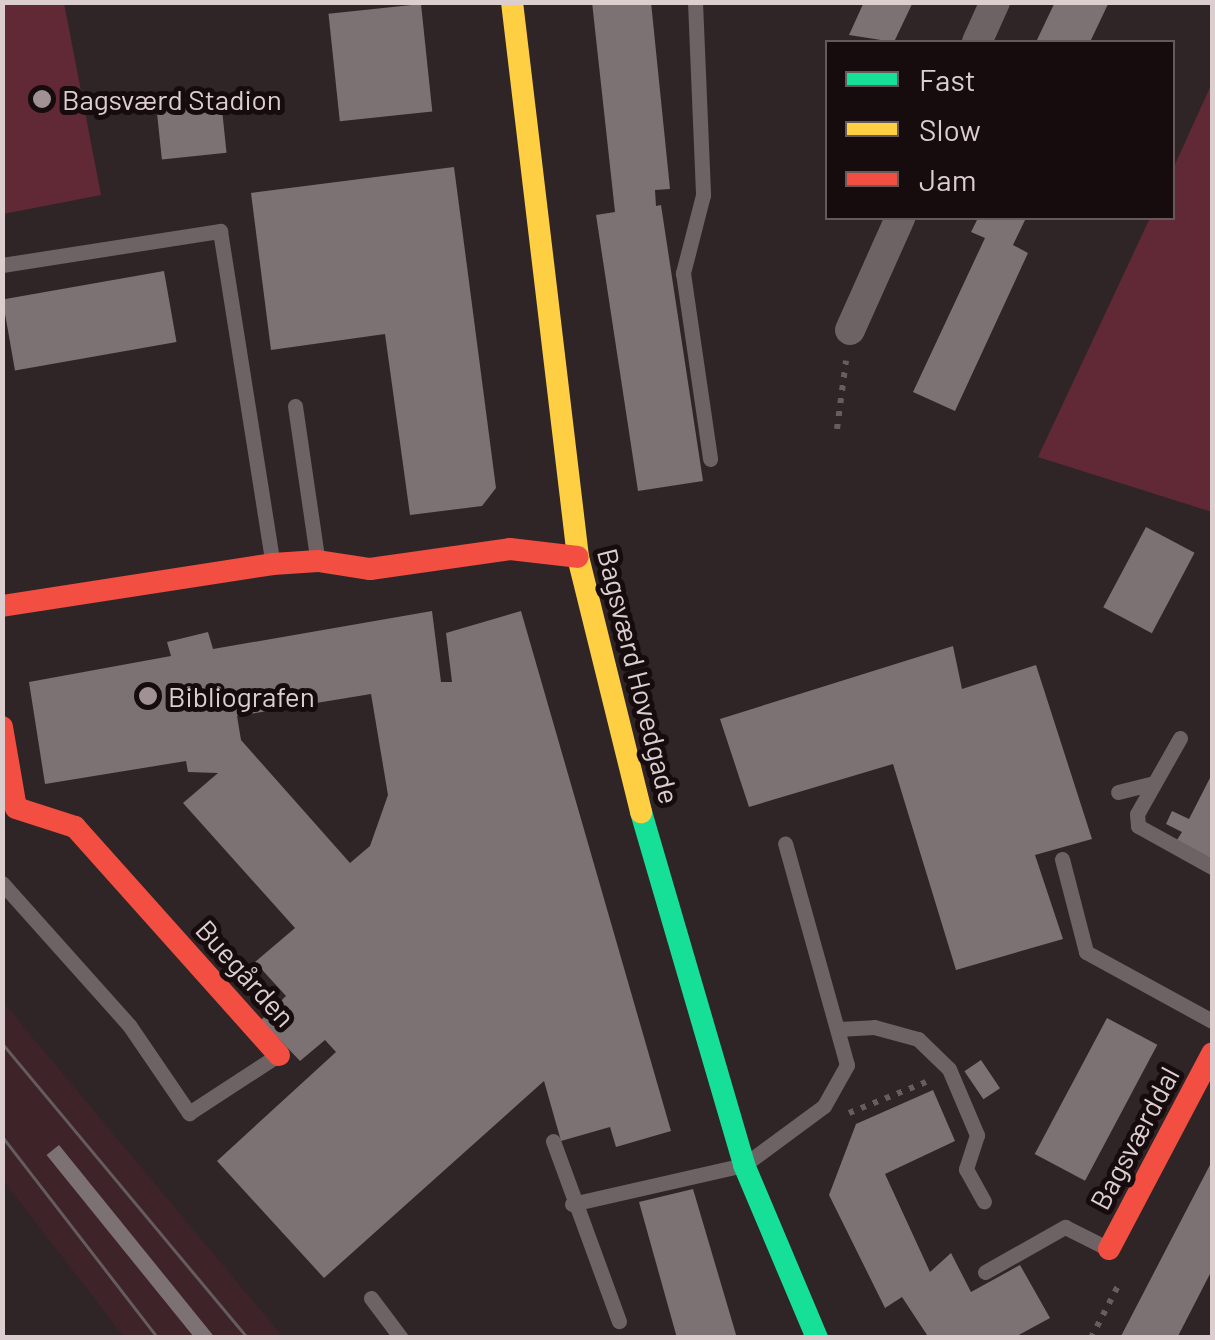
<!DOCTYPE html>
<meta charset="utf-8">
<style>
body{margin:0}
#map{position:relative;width:1215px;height:1340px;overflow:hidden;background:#302526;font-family:Barlow,sans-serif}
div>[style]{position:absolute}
.built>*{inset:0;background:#3e2328}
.green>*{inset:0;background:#602935}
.building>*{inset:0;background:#7c7173;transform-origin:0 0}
.path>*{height:6px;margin-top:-3px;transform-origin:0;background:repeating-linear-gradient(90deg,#665d5e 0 5px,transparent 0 13px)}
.lane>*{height:15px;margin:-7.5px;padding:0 7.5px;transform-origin:7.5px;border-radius:7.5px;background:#6d6365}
.street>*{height:30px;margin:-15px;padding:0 15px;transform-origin:15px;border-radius:15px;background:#6d6365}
.fast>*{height:22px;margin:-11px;padding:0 11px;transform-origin:11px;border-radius:11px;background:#16e098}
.slow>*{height:22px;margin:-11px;padding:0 11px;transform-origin:11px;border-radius:11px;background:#ffcf43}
.jam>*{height:22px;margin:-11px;padding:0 11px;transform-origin:11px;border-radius:11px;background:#f24e42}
.tram>*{height:2.5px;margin:-1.25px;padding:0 1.25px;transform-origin:1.25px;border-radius:1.25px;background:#655c5d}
.dots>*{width:28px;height:28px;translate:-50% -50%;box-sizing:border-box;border:5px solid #160c0e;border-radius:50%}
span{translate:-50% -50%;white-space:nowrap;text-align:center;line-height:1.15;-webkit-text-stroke:10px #160c0e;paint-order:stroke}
.poi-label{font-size:28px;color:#dccdcf}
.left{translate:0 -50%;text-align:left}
.street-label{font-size:28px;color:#dccdcf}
.frame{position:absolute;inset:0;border:5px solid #dccdcf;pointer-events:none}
.legend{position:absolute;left:825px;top:40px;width:350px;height:180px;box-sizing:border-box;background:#160c0e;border:2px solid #65595b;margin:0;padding:12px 18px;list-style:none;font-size:30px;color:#dccdcf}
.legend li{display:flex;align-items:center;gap:20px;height:50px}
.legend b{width:50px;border:2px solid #65595b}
</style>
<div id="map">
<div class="built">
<i style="clip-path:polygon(2px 1001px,283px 1337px,124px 1337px,3px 1180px)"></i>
</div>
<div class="green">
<i style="clip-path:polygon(3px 2px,64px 3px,101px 195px,3px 214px)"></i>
<i style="clip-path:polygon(1212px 83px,1212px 512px,1038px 457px,1150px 218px,1172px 218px,1173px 169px)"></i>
</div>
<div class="building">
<i style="clip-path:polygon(592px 2px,651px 2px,670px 189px,655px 190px,656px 206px,661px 205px,703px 481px,638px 491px,596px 215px,615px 212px)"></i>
<i style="clip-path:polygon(864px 2px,913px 2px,894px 42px,849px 35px)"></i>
<i style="clip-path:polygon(1055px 2px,1109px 2px,1090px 42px,1036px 42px)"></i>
<i style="left:421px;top:4px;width:108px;height:93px;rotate:84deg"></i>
<i style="left:221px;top:100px;width:53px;height:65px;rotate:84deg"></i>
<i style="clip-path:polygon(454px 167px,496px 488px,482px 506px,410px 515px,385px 334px,271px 350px,251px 193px)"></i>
<i style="clip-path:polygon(978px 218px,1026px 218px,1013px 245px,1028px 253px,955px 411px,913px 392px,985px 238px,971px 232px)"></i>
<i style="left:164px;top:271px;width:72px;height:164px;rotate:80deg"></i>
<i style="left:1146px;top:527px;width:55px;height:91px;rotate:28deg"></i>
<i style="clip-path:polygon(evenodd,432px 611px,441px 682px,452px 682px,446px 633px,521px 611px,671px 1131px,616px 1147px,610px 1127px,561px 1141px,544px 1081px,324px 1278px,217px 1161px,336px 1052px,325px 1040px,300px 1061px,261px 1020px,286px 996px,255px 962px,295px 928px,183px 803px,218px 773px,188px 772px,186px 761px,45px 784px,29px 682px,171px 656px,167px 642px,208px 632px,213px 649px,432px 611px,371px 694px,388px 795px,370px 846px,350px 863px,241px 740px,237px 716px,371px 694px)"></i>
<i style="clip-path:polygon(953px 646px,962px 689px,1036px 665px,1092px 839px,1035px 855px,1063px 939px,956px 970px,893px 764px,749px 807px,720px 719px)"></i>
<i style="clip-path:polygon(1212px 774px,1212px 859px,1177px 840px,1182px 832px,1166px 824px,1172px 811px,1189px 819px)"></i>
<i style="left:1107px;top:1018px;width:57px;height:154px;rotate:28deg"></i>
<i style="left:981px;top:1060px;width:34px;height:20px;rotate:56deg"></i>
<i style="clip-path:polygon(933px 1090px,955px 1141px,885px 1174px,930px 1272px,951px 1253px,971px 1292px,1020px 1265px,1050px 1318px,1013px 1338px,929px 1338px,902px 1297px,885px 1308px,829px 1195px,856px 1124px)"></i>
<i style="left:59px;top:1145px;width:247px;height:16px;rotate:51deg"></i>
<i style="clip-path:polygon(1212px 1161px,1212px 1270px,1177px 1338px,1120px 1338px)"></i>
<i style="clip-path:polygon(693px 1189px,737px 1338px,677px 1338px,639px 1202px)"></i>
</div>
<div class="path">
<i style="left:837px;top:429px;width:69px;rotate:-82.5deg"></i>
<i style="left:849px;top:1113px;width:83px;rotate:-21.9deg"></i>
<i style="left:1091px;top:1338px;width:61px;rotate:-62.6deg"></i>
</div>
<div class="lane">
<i style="left:695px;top:2px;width:193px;rotate:87.6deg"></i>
<i style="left:703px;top:195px;width:81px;rotate:104.4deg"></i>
<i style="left:683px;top:273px;width:188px;rotate:81.7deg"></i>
<i style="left:2px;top:265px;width:221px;rotate:-8.9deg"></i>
<i style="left:220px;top:231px;width:333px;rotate:81deg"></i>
<i style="left:295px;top:406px;width:153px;rotate:81.7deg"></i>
<i style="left:1180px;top:738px;width:87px;rotate:119.5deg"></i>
<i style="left:1137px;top:814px;width:12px;rotate:85deg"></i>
<i style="left:1138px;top:826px;width:85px;rotate:29deg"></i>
<i style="left:1118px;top:792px;width:37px;rotate:-14deg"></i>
<i style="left:1062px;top:859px;width:96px;rotate:75.5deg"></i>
<i style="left:1086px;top:952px;width:144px;rotate:28.7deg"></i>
<i style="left:2px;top:883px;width:191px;rotate:48.2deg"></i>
<i style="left:129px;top:1025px;width:107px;rotate:55.7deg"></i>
<i style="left:189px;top:1113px;width:103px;rotate:-33.1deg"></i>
<i style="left:838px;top:1029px;width:36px;rotate:-3deg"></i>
<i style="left:874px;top:1027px;width:46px;rotate:15.3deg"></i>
<i style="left:918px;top:1039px;width:43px;rotate:44.1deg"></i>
<i style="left:949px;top:1069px;width:72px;rotate:67deg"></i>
<i style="left:977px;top:1135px;width:36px;rotate:108deg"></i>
<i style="left:966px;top:1169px;width:37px;rotate:61deg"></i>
<i style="left:553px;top:1141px;width:192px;rotate:69.9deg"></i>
<i style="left:572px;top:1204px;width:176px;rotate:-12.8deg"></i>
<i style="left:744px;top:1165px;width:99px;rotate:-36.4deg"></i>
<i style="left:824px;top:1106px;width:47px;rotate:-60.7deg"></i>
<i style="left:847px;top:1065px;width:230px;rotate:-105.6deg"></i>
<i style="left:985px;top:1272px;width:92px;rotate:-29.4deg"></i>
<i style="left:1065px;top:1227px;width:49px;rotate:26.6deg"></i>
<i style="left:371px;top:1298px;width:50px;rotate:53.1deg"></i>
</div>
<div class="street">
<i style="left:977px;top:42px;width:44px;rotate:-65.8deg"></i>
<i style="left:850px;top:330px;width:123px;rotate:-65.9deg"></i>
</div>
<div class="fast">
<i style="left:641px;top:812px;width:368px;rotate:73.7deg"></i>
<i style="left:744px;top:1165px;width:188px;rotate:67.1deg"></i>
</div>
<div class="slow">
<i style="left:512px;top:2px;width:559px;rotate:83.22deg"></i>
<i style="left:578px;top:557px;width:263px;rotate:76.1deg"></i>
</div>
<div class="jam">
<i style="left:2px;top:606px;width:274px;rotate:-8.8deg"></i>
<i style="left:273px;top:564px;width:45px;rotate:-3.8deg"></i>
<i style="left:318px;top:561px;width:53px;rotate:8.7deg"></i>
<i style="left:370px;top:569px;width:141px;rotate:-8.1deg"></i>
<i style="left:510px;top:549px;width:68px;rotate:6.7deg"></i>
<i style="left:2px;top:727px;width:82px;rotate:80.2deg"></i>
<i style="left:16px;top:808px;width:62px;rotate:17.9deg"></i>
<i style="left:75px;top:827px;width:306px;rotate:48.2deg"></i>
<i style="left:1109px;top:1249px;width:221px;rotate:-62.2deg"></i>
</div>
<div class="tram">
<i style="left:2px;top:1043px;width:384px;rotate:50.2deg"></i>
<i style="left:2px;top:1136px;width:255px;rotate:52.3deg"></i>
</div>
<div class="dots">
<i style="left:42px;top:99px;background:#a09294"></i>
<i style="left:148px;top:696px;background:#a09294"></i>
</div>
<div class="poi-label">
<span class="left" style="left:62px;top:99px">Bagsværd Stadion</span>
<span class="left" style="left:168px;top:696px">Bibliografen</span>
</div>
<div class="street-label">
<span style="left:639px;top:676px;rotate:76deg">Bagsværd Hovedgade</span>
<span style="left:246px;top:973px;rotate:48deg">Buegården</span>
<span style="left:1134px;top:1138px;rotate:-62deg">Bagsværddal</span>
</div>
<div class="frame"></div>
<ul class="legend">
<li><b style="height:12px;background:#16e098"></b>Fast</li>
<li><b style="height:12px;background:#ffcf43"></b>Slow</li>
<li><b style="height:12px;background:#f24e42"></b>Jam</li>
</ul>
</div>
